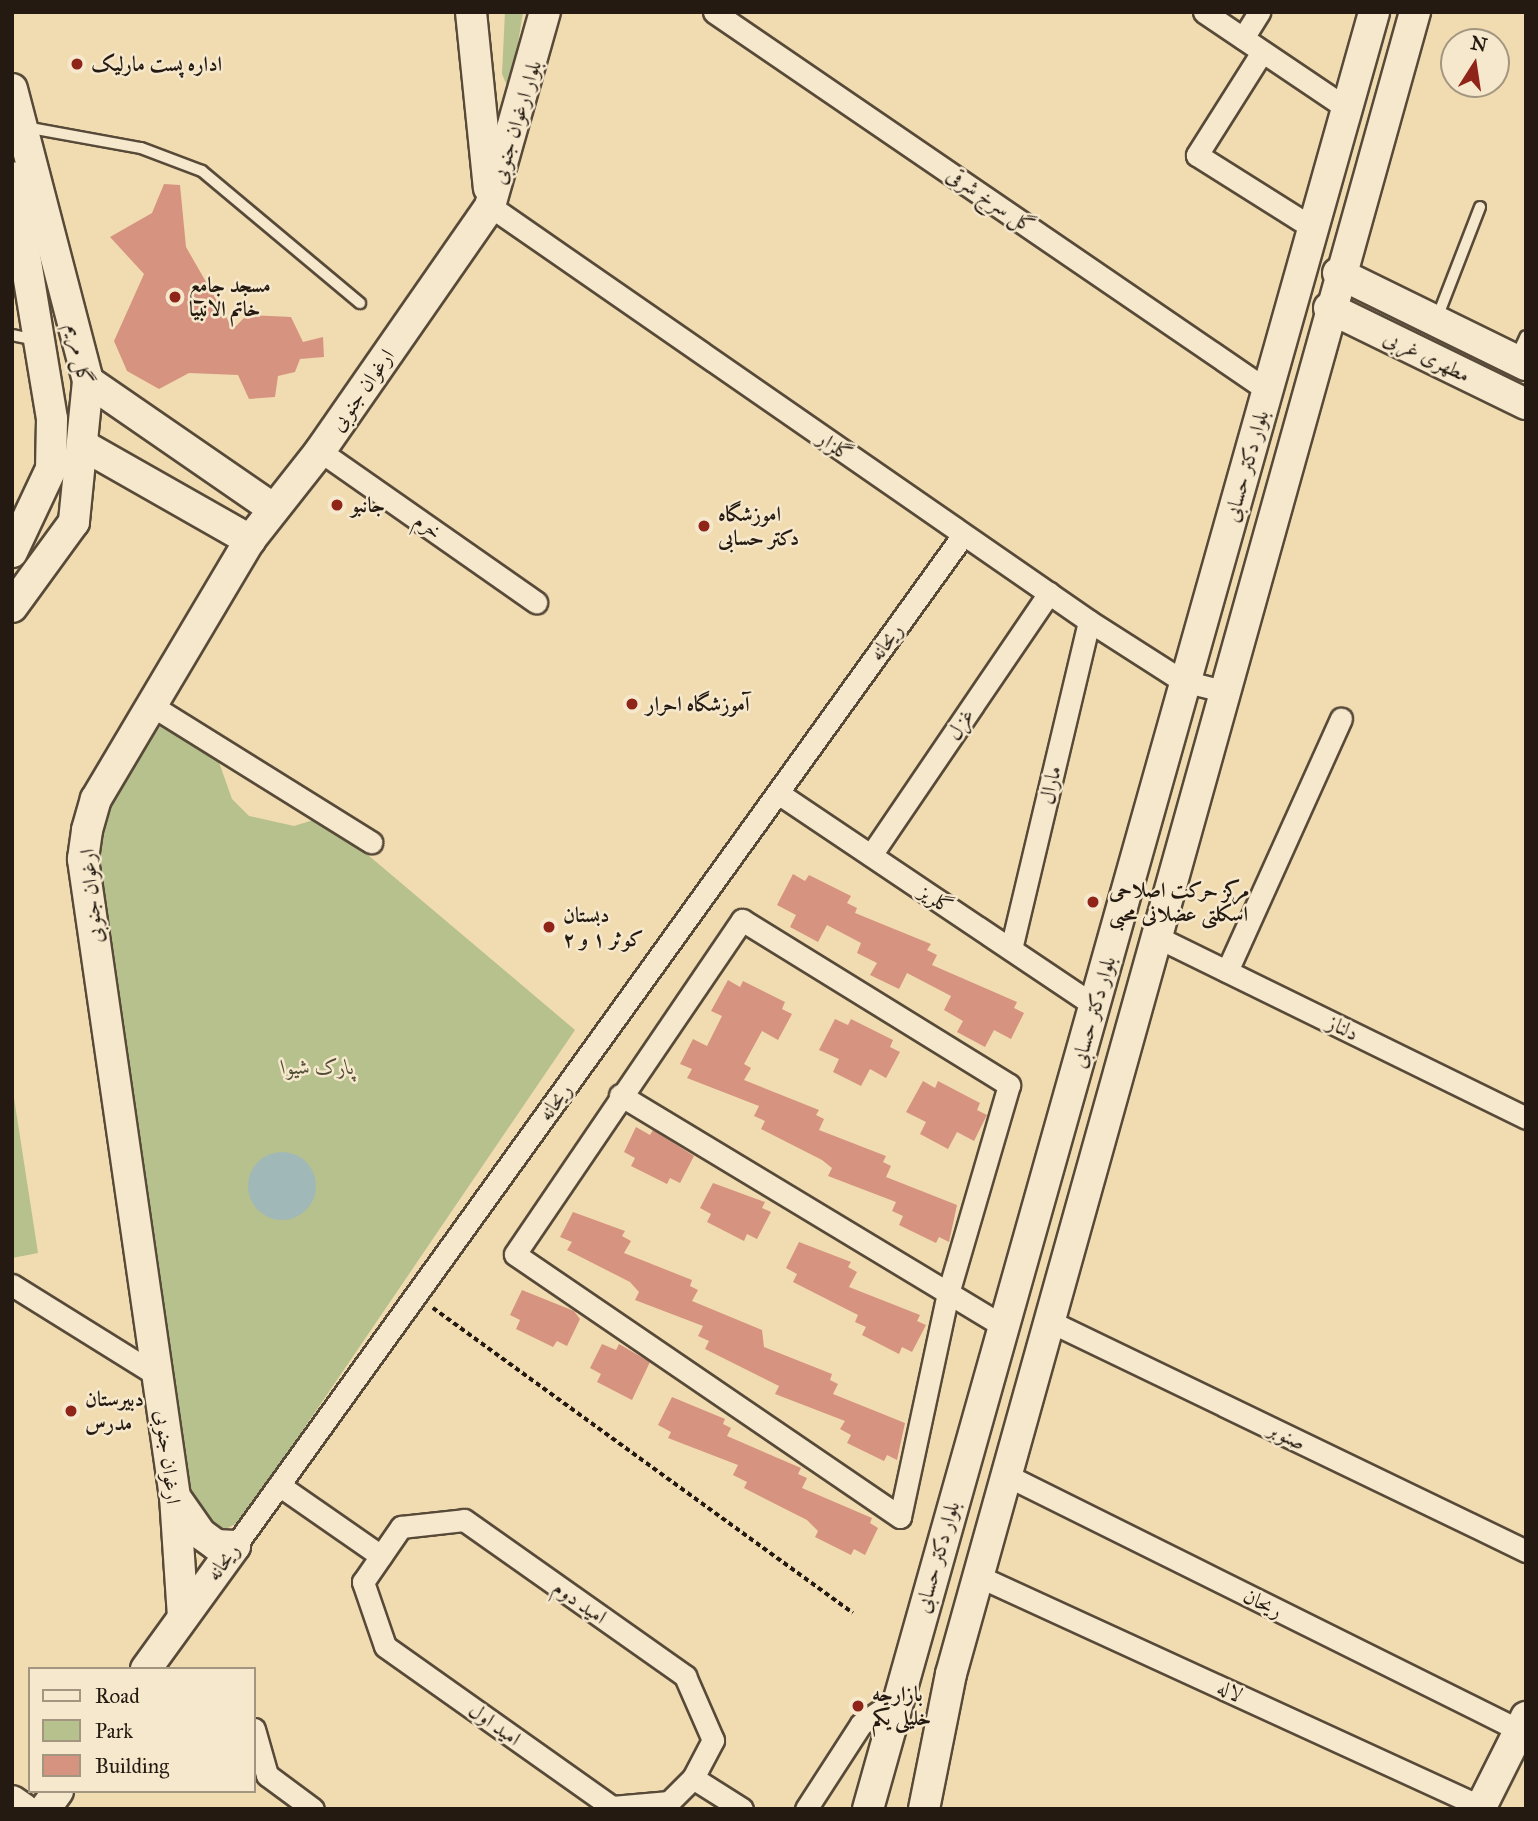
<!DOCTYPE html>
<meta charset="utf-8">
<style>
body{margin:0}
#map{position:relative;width:1538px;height:1821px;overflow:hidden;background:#f1dbb0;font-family:"IM FELL Great Primer",Amiri,serif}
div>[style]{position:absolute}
.green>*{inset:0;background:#b7c18d}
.water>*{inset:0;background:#a0b8b7}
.round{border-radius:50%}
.building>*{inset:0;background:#d69480}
.path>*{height:3.5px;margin-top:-1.75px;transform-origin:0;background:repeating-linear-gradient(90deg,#241a11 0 5px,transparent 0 8.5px)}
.roads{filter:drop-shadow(2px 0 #574a39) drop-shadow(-2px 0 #574a39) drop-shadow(0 2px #574a39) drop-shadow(0 -2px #574a39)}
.lane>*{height:10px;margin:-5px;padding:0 5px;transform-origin:5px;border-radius:5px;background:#f6e8cc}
.street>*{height:21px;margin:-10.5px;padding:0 10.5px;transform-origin:10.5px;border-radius:10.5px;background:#f6e8cc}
.secondary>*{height:30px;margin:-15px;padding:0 15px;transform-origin:15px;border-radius:15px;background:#f6e8cc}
.dots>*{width:19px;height:19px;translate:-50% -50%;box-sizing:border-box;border:4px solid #f6e8cc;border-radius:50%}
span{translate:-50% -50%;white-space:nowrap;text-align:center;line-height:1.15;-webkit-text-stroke:5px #f6e8cc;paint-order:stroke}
.poi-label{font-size:21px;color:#241a11;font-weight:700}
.left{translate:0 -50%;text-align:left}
.street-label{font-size:21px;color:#241a11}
.park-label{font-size:21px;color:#504c36;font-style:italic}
.frame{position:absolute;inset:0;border:14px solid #241a11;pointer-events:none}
.legend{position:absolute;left:28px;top:1667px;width:228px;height:126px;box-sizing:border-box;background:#f6e8cc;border:2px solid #a29681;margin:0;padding:9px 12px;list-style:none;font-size:21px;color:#241a11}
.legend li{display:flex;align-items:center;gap:14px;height:35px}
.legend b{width:35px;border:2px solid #a29681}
.north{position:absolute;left:1440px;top:28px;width:70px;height:70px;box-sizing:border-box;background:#f6e8cc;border:2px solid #a29681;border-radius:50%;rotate:12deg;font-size:19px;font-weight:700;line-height:28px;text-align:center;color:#241a11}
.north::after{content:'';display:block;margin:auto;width:24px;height:32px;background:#8f2418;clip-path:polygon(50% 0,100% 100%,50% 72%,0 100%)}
</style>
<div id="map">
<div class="green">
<i style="clip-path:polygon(505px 12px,523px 12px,510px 93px,502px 74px)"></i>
<i style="clip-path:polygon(165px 713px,215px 751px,232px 799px,249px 816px,294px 826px,323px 817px,575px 1030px,241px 1521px,222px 1531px,209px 1530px,193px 1504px,95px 870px,101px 812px)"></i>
<i style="clip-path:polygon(12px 1085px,38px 1253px,12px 1258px)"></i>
</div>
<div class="water">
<i class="round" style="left:248px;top:1152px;width:68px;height:68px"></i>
</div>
<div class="building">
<i style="clip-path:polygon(164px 184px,180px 185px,186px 247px,233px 329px,247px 315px,291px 317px,303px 342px,323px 337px,324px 357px,300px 359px,295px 372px,278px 376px,275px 397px,249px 399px,238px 375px,189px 373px,159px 389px,127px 371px,114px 341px,144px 274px,110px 237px,152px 213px)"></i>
<i style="clip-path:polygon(793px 874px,805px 881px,809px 875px,851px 896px,847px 903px,857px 908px,855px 913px,931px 944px,927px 950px,937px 955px,932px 965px,1017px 1002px,1014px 1008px,1024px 1013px,1011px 1039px,994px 1030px,985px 1047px,957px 1032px,963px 1021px,944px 1010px,951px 996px,907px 973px,899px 989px,870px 975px,877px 963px,857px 953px,861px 943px,827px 925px,818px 942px,790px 927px,796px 915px,777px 905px)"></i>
<i style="clip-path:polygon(728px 980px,740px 987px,743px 981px,785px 1002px,782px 1009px,792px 1014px,778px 1040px,762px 1031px,744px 1064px,751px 1068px,744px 1080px,819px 1110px,816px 1115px,824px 1119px,819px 1130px,886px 1156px,883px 1162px,891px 1166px,886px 1177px,957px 1205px,949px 1242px,939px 1237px,936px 1243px,899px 1225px,903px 1216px,892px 1211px,896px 1202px,828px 1176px,832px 1168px,822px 1160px,761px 1129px,765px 1121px,754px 1116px,759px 1106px,687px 1078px,692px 1069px,680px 1064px,693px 1039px,707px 1046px,722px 1016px,711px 1011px)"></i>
<i style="clip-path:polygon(835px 1019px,848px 1025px,851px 1019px,893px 1040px,890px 1047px,900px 1052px,886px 1078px,870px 1069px,861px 1086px,833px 1072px,839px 1059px,819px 1050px)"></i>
<i style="clip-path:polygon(923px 1081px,935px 1088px,938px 1081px,980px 1103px,977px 1110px,987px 1115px,974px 1141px,957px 1132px,948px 1149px,920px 1134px,926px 1122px,906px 1112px)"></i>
<i style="clip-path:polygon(636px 1127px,650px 1135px,653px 1130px,694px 1156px,680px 1183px,670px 1178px,667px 1184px,631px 1166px,635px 1158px,624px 1152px)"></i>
<i style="clip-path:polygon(713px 1183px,765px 1202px,762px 1208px,771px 1212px,757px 1239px,747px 1234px,744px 1241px,707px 1222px,711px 1214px,700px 1208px)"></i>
<i style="clip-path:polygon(573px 1212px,625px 1231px,622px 1236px,631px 1241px,624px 1253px,692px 1280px,690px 1286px,698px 1290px,692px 1301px,762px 1330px,764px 1347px,832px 1374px,830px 1380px,838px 1384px,833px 1394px,905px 1423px,897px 1460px,887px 1455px,884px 1461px,847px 1443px,851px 1435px,840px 1429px,845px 1421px,775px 1394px,779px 1386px,705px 1349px,709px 1341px,698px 1336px,703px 1326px,635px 1300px,639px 1292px,630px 1282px,567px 1250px,572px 1242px,560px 1237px)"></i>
<i style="clip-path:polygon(799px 1242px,851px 1262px,848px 1267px,857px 1272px,849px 1287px,920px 1315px,917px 1321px,926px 1325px,912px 1352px,902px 1347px,899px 1354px,862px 1335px,866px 1327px,855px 1322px,858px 1315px,793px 1282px,797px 1274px,786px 1268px)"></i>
<i style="clip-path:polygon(522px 1290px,574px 1311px,580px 1319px,567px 1346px,557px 1341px,553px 1347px,516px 1329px,520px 1320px,510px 1315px)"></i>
<i style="clip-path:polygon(602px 1344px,616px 1350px,619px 1344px,650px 1362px,632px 1400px,597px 1382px,601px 1374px,590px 1368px)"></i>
<i style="clip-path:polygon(672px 1397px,725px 1419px,723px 1424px,731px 1428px,727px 1436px,801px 1468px,798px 1474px,807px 1478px,802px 1488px,872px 1518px,870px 1523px,878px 1528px,865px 1555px,854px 1549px,851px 1555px,815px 1537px,818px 1531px,807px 1520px,744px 1488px,747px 1482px,733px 1475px,738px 1465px,668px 1438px,671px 1432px,658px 1425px)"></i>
</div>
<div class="path">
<i style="left:433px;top:1308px;width:519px;rotate:35.99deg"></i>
</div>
<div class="roads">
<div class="lane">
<i style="left:25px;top:127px;width:118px;rotate:10.3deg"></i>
<i style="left:141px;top:148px;width:65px;rotate:20.7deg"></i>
<i style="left:202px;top:171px;width:206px;rotate:39.9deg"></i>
<i style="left:1437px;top:318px;width:119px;rotate:-68.8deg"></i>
<i style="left:12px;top:335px;width:25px;rotate:12deg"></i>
<i style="left:1516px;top:357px;width:23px;rotate:-65deg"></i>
</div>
<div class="street">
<i style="left:714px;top:12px;width:670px;rotate:34.35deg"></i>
<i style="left:1204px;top:12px;width:170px;rotate:34deg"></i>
<i style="left:1243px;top:38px;width:31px;rotate:-58deg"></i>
<i style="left:1262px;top:52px;width:122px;rotate:122.3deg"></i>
<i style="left:1197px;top:155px;width:137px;rotate:32.2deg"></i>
<i style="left:490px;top:206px;width:729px;rotate:34.72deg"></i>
<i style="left:1089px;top:621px;width:112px;rotate:32.6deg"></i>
<i style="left:1183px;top:681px;width:41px;rotate:14deg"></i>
<i style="left:320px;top:451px;width:264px;rotate:35deg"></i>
<i style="left:154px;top:707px;width:256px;rotate:31.9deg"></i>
<i style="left:778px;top:793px;width:382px;rotate:33.9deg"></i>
<i style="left:871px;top:855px;width:317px;rotate:-55.8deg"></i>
<i style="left:742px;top:920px;width:314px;rotate:31.7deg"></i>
<i style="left:1009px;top:1085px;width:217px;rotate:106.3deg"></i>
<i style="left:948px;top:1293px;width:229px;rotate:102.1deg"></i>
<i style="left:900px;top:1517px;width:466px;rotate:-145.7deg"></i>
<i style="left:515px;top:1254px;width:404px;rotate:-55.8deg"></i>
<i style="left:1159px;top:938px;width:409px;rotate:26.1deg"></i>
<i style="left:1011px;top:949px;width:337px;rotate:-76.6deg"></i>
<i style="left:1227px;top:971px;width:277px;rotate:-65.7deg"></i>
<i style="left:620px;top:1095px;width:446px;rotate:31.1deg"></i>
<i style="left:12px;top:1285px;width:172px;rotate:31.9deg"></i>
<i style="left:1049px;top:1321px;width:530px;rotate:25.74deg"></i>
<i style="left:1006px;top:1475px;width:573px;rotate:26.43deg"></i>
<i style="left:279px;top:1485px;width:124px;rotate:34.8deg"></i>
<i style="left:464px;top:1520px;width:271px;rotate:35.2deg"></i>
<i style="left:685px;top:1676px;width:70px;rotate:66.4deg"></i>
<i style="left:713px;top:1740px;width:43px;rotate:117.8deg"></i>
<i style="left:693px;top:1778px;width:34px;rotate:135deg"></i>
<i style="left:669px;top:1802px;width:57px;rotate:175deg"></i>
<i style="left:612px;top:1807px;width:278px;rotate:-144.7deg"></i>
<i style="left:385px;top:1646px;width:68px;rotate:-109deg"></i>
<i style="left:363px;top:1582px;width:67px;rotate:-55.4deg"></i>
<i style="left:401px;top:1527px;width:63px;rotate:-6.3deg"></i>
<i style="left:235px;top:1546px;width:1246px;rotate:-54.24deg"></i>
<i style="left:978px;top:1576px;width:559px;rotate:24.64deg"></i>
<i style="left:254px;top:1729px;width:48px;rotate:74.2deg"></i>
<i style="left:267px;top:1775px;width:57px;rotate:36.5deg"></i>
<i style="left:693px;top:1778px;width:58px;rotate:32.3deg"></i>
<i style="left:806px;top:1809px;width:101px;rotate:-57.1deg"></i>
<i style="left:861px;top:1724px;width:46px;rotate:-34.4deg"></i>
</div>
<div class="secondary">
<i style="left:471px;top:12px;width:177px;rotate:84.2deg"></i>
<i style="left:12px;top:89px;width:302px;rotate:75.4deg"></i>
<i style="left:88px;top:381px;width:142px;rotate:95.7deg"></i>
<i style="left:74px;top:522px;width:105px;rotate:126.1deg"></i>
<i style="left:12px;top:177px;width:245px;rotate:80.6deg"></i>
<i style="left:52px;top:419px;width:50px;rotate:91.1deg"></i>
<i style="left:51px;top:469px;width:92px;rotate:115.2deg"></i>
<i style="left:1338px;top:273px;width:209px;rotate:26.1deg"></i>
<i style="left:1329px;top:308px;width:219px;rotate:26deg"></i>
<i style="left:88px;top:381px;width:224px;rotate:34.6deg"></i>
<i style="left:86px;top:447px;width:189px;rotate:29.6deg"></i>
<i style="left:175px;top:1497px;width:45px;rotate:54.9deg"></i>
<i style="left:201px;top:1534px;width:19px;rotate:36deg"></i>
<i style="left:216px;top:1545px;width:19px;rotate:3deg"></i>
<i style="left:183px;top:1617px;width:120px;rotate:-93.8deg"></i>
<i style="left:175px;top:1497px;width:645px;rotate:-98.21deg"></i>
<i style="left:83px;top:859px;width:29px;rotate:-82deg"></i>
<i style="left:87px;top:830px;width:32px;rotate:-74deg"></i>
<i style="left:96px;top:799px;width:301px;rotate:-59.3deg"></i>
<i style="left:250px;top:540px;width:113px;rotate:-51.8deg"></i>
<i style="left:320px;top:451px;width:298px;rotate:-55.2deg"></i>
<i style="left:490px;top:206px;width:202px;rotate:-74.2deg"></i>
<i style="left:146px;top:1669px;width:152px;rotate:-54.1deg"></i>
<i style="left:12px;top:1801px;width:14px;rotate:34deg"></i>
<i style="left:45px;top:1809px;width:22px;rotate:-54deg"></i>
<i style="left:868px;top:1809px;width:1867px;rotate:-74.27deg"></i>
<i style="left:924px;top:1809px;width:138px;rotate:-78.7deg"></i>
<i style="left:951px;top:1674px;width:1726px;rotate:-74.4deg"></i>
<i style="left:1480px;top:1809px;width:103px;rotate:-63.4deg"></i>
</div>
</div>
<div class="dots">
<i style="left:77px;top:64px;background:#8f2418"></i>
<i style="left:175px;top:297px;background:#8f2418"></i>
<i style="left:337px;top:505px;background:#8f2418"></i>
<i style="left:704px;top:526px;background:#8f2418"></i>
<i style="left:632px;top:704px;background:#8f2418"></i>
<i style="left:1093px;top:902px;background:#8f2418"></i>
<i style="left:549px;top:927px;background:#8f2418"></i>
<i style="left:71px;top:1411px;background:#8f2418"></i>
<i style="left:858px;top:1706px;background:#8f2418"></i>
</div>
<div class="poi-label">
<span class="left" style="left:91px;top:64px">اداره پست مارلیک</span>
<span class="left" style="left:189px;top:297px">مسجد جامع<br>خاتم الانبیا</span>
<span class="left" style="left:351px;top:505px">جانبو</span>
<span class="left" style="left:718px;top:526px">اموزشگاه<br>دکتر حسابی</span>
<span class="left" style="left:646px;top:704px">آموزشگاه احرار</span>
<span class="left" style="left:1109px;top:902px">مرکز حرکت اصلاحی<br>اسکلتی عضلانی محبی</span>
<span class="left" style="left:563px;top:927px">دبستان<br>کوثر ۱ و ۲</span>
<span class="left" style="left:85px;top:1411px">دبیرستان<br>مدرس</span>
<span class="left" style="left:872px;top:1706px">بازارچه<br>خلیلی یکم</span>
</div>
<div class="street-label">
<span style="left:516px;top:122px;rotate:-73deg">بلوار ارغوان جنوبی</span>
<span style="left:991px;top:200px;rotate:34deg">گل سرخ شرقی</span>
<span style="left:80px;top:354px;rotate:79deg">گل مریم</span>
<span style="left:1427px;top:356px;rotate:26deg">مطهری غربی</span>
<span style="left:362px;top:390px;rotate:-55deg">ارغوان جنوبی</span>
<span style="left:835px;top:446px;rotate:35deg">گلزار</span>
<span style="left:1246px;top:466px;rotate:-74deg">بلوار دکتر حسابی</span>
<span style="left:428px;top:526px;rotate:35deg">خرم</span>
<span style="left:886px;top:642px;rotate:-54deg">ریحانه</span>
<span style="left:960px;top:724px;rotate:-56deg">غزل</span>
<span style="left:1050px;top:785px;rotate:-77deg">مارال</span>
<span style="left:91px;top:896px;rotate:-95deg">ارغوان جنوبی</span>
<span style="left:936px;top:899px;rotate:34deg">گلریز</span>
<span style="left:1093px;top:1012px;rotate:-74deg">بلوار دکتر حسابی</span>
<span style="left:1343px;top:1028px;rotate:26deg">دلناز</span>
<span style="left:555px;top:1102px;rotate:-54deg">ریحانه</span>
<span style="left:1287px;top:1436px;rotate:26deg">صنوبر</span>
<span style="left:168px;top:1457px;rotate:83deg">ارغوان جنوبی</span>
<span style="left:937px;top:1557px;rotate:-74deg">بلوار دکتر حسابی</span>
<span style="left:223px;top:1562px;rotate:-54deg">ریحانه</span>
<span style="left:580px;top:1602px;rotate:35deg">امید دوم</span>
<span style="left:1263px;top:1603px;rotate:26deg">ریحان</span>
<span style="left:1230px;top:1691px;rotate:25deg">لاله</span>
<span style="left:495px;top:1724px;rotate:36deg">امید اول</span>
</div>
<div class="park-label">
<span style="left:318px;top:1067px">پارک شیوا</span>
</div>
<div class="frame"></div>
<ul class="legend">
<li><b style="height:9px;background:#f6e8cc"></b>Road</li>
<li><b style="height:19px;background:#b7c18d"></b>Park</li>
<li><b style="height:19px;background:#d69480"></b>Building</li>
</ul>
<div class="north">N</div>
</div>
